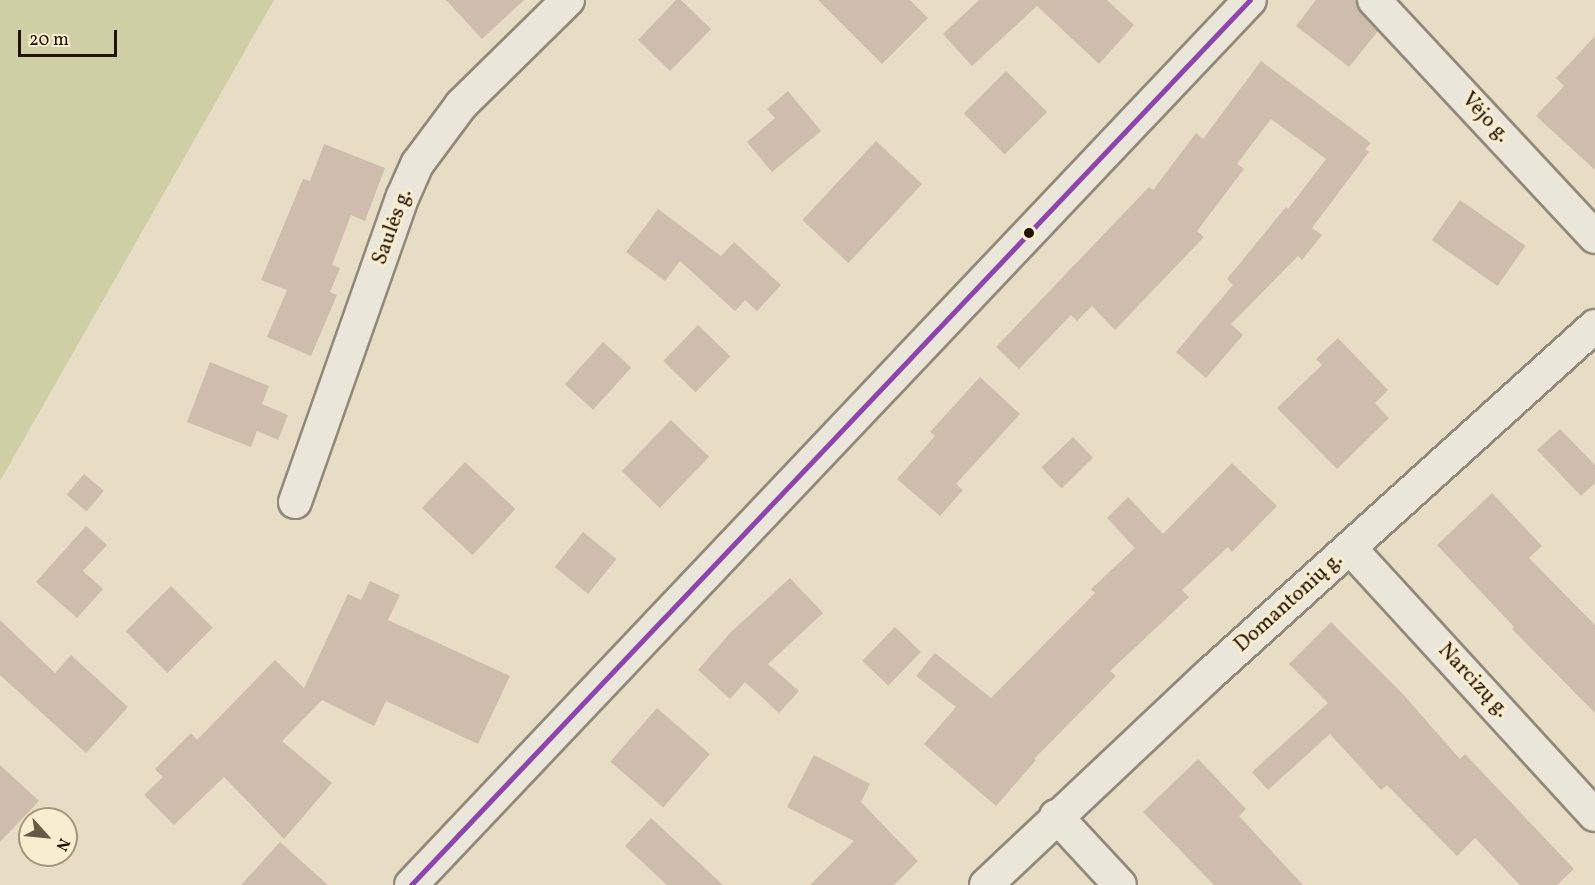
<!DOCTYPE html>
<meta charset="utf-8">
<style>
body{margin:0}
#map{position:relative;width:1595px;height:885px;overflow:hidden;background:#e7ddc4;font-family:Vollkorn,serif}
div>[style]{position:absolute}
.green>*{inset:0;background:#cfcfa6}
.building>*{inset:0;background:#cebdac;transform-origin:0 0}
.roads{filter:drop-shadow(2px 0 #918979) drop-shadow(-2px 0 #918979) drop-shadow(0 2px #918979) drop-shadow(0 -2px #918979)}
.street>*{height:32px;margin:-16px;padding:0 16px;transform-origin:16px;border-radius:16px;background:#eae6d9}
.bus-1>*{height:4.5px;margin:-2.25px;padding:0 2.25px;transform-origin:2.25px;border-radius:2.25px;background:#8e44ad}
.dots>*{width:16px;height:16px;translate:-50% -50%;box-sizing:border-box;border:3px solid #f9edcf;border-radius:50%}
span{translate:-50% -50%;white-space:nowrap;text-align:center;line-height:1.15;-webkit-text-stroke:6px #f9edcf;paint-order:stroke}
.street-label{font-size:21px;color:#241200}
.north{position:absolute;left:18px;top:807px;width:60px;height:60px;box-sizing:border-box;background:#f9edcf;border:2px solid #a4957c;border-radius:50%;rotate:117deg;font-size:16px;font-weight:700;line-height:24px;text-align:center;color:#241200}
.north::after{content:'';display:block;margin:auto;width:21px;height:27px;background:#685945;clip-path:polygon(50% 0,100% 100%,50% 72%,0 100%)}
.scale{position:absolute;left:18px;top:30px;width:99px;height:27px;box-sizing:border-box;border:3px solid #241200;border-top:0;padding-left:8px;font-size:18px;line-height:21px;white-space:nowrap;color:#241200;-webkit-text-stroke:4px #f9edcf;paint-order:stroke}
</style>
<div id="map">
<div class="green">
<i style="clip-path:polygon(0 0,274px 0,0 481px)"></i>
</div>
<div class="building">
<i style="clip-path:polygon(446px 0,524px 0,482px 39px)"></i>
<i style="clip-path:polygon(676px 0,681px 0,711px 29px,670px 71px,638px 40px)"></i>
<i style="clip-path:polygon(818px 0,910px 0,928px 18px,882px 64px)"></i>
<i style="clip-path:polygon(979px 0,1107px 0,1134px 25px,1099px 64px,1037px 6px,972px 66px,943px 34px)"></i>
<i style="clip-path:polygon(1316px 0,1357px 0,1360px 12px,1378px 31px,1349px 67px,1296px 26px)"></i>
<i style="clip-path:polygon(1595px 36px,1595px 170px,1536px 116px,1564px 86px,1556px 78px)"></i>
<i style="clip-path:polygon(1261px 61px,1371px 143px,1365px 149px,1369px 152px,1312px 228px,1322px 235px,1302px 260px,1298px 256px,1231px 324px,1243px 335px,1206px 378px,1176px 352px,1233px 285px,1227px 279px,1286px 207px,1288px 209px,1326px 159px,1271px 119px,1237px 164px,1244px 169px,1197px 231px,1204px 237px,1115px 330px,1092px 306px,1077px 321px,1071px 315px,1019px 369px,996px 347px,1149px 187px,1153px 190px,1196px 133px,1203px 139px)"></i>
<i style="left:1006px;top:71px;width:58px;height:60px;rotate:45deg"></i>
<i style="clip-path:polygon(788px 91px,821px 131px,772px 172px,747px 142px,775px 118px,767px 109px)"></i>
<i style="left:876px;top:141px;width:63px;height:108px;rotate:43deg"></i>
<i style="clip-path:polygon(324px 144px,385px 168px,365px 221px,351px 215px,332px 265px,340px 268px,330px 292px,337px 295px,311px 356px,267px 337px,287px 290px,261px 280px,303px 179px,310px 181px)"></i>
<i style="left:1460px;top:200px;width:80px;height:49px;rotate:35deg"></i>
<i style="clip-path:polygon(658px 209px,721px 256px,734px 242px,781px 285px,757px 311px,745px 300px,735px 311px,680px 261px,665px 281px,626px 252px)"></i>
<i style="left:698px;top:325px;width:45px;height:50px;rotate:44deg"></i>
<i style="clip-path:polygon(1338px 338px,1388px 390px,1375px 403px,1389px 418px,1337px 469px,1277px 408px,1322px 365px,1316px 359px)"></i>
<i style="left:603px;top:342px;width:38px;height:57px;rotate:42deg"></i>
<i style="clip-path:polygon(210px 362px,269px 386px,262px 404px,288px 415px,278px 440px,257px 431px,251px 447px,187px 422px)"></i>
<i style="clip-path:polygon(980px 377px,1020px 414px,956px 484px,963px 490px,940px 516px,897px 479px,935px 436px,930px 432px)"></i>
<i style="left:671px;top:420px;width:53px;height:71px;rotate:44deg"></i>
<i style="clip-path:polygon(1560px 429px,1595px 465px,1595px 483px,1581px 496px,1537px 450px)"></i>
<i style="left:1073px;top:437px;width:29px;height:44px;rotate:46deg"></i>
<i style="left:465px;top:462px;width:69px;height:63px;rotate:43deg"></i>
<i style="clip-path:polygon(1232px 463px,1277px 506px,1232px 552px,1228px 547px,1182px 590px,1189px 597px,1110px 671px,1116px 676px,1034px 759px,1036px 760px,996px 806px,924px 744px,956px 707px,916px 676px,935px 653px,991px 698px,1095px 593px,1091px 589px,1135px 548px,1107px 518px,1128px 497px,1163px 534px)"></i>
<i style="left:84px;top:474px;width:26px;height:27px;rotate:40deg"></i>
<i style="clip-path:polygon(1492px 493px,1542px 546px,1529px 558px,1595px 625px,1595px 713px,1512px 629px,1514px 627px,1437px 545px)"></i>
<i style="clip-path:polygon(86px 526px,107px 545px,83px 571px,103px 589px,77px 618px,36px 582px)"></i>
<i style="left:583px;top:532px;width:43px;height:45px;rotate:39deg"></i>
<i style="clip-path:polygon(790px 578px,823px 613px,768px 664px,799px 691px,779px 713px,745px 682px,730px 699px,698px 670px,730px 633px)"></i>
<i style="clip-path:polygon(370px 581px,400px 595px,388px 620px,510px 676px,478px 744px,386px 701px,374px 726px,322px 700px,282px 741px,332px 783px,284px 839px,224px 777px,174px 825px,144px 795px,163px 777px,155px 769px,191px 733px,197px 740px,275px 660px,304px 688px,348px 594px,361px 600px)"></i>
<i style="left:171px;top:586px;width:59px;height:64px;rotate:45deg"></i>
<i style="clip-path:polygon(0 620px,55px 673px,71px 655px,128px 707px,86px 753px,0 675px)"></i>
<i style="clip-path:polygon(1331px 622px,1401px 692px,1460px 759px,1465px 754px,1574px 869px,1557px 885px,1520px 885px,1475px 838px,1457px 856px,1387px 785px,1381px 790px,1330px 734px,1268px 790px,1252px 772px,1328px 703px,1289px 664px)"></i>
<i style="left:895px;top:627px;width:36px;height:47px;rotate:44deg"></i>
<i style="left:657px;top:708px;width:70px;height:71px;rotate:41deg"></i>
<i style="clip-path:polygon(814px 755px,870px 784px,861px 802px,918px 861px,894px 885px,810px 885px,854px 841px,787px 807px)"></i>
<i style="clip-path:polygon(1198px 759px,1246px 809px,1239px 816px,1303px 885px,1214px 885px,1143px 812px)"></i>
<i style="clip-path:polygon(0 765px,39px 801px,0 842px)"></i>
<i style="clip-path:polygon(651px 818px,723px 885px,667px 885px,625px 846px)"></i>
<i style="clip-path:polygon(280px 842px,328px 885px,241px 885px)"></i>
</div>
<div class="roads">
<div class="street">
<i style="left:1374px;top:0;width:324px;rotate:47deg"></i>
<i style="left:295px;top:502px;width:324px;rotate:-70.6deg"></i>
<i style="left:403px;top:196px;width:36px;rotate:-66deg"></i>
<i style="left:418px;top:163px;width:72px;rotate:-53.4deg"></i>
<i style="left:461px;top:105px;width:150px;rotate:-44.5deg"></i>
<i style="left:1350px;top:548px;width:362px;rotate:47.5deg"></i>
<i style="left:1056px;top:816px;width:94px;rotate:47.2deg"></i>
<i style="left:411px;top:885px;width:1219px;rotate:-46.53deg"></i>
<i style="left:986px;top:885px;width:308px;rotate:-43.3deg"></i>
<i style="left:1210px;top:674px;width:519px;rotate:-42.11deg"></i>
</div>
</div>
<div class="bus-1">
<i style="left:411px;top:885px;width:1219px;rotate:-46.53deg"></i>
</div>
<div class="dots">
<i style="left:1029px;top:233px;background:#241200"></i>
</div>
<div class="street-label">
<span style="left:1485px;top:118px;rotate:47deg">Vėjo g.</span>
<span style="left:393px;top:227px;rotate:-70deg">Saulės g.</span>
<span style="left:1289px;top:603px;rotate:-42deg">Domantonių g.</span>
<span style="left:1473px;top:681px;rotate:47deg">Narcizų g.</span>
</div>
<div class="north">N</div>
<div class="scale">20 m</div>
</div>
